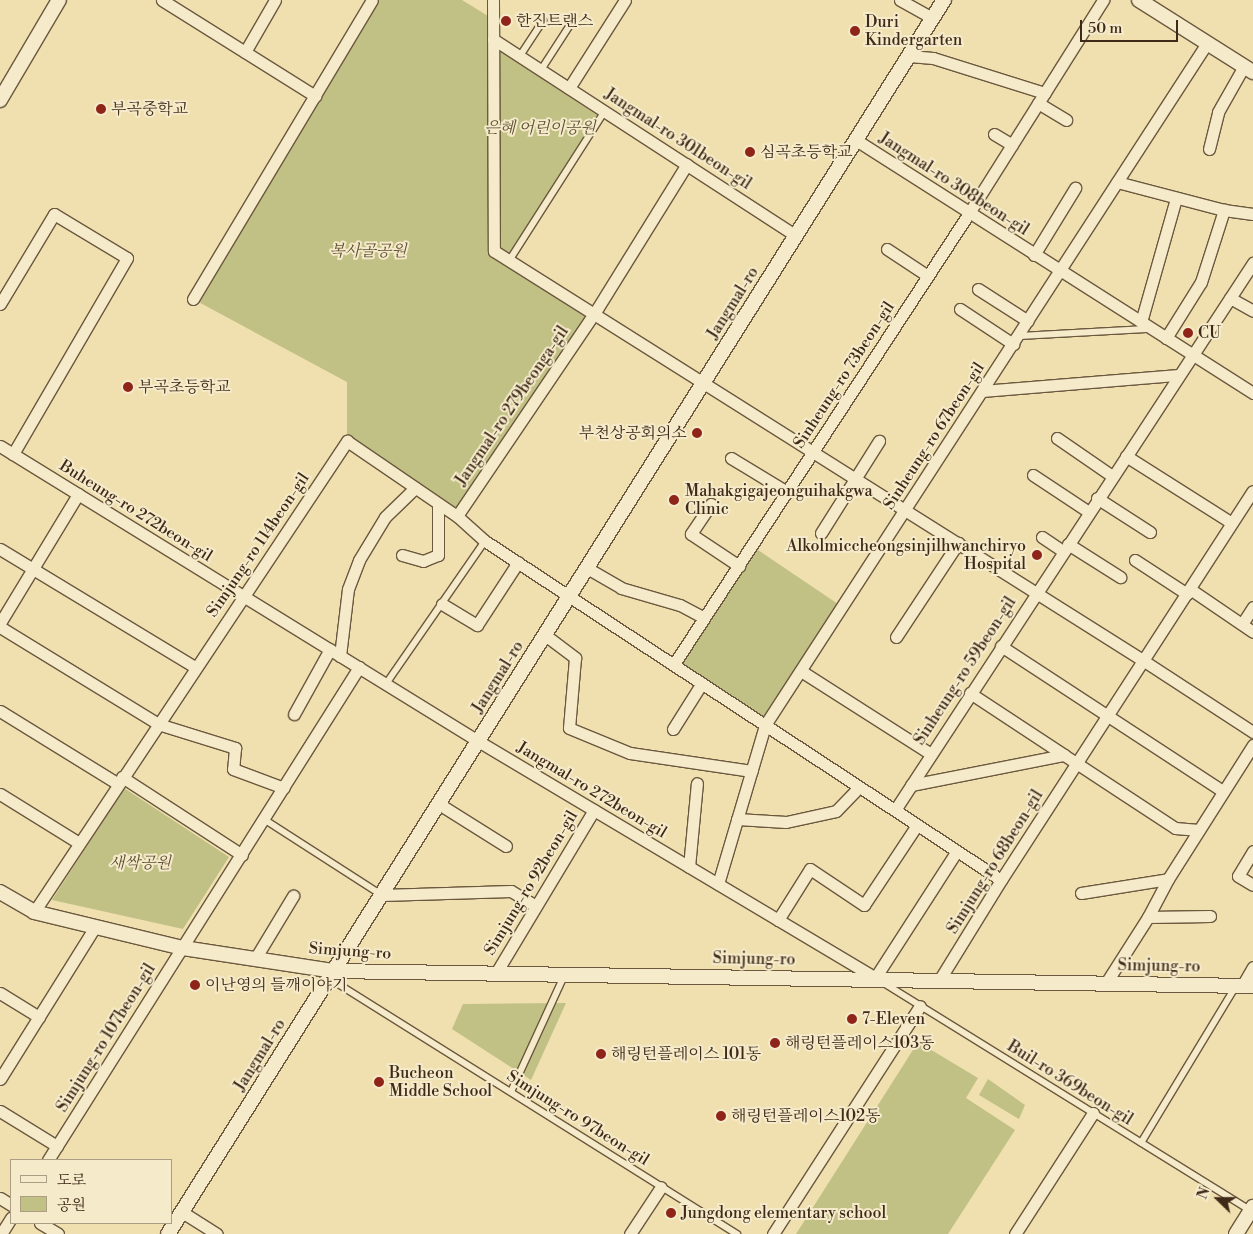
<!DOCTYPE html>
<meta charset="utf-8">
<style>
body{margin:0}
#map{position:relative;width:1253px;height:1234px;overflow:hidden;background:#f0e0af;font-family:"Libre Bodoni","Noto Serif KR",serif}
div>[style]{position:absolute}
.green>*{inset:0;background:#c1c085;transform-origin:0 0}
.roads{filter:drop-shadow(1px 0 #6b583e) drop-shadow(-1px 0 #6b583e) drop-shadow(0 1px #6b583e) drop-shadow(0 -1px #6b583e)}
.service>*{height:5.5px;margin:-2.75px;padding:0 2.75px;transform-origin:2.75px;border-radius:2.75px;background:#f5ebcb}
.minor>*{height:11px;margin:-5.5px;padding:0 5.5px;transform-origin:5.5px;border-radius:5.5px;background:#f5ebcb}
.tertiary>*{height:14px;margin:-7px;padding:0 7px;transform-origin:7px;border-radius:7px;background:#f5ebcb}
.dots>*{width:14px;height:14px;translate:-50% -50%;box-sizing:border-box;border:2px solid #f5ebcb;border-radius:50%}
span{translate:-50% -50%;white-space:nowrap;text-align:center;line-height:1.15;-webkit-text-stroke:4px #f5ebcb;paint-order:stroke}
.poi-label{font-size:16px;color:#3f2a19}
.left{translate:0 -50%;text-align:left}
.right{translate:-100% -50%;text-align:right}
.park-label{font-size:16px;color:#605034;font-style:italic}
.street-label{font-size:16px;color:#3f2a19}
.legend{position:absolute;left:10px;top:1159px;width:162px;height:65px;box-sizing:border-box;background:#f5ebcb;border:1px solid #ac9e84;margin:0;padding:6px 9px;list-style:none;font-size:15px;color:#3f2a19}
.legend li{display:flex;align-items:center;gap:10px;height:25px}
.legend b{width:25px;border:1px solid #ac9e84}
.north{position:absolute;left:1193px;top:1174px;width:50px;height:50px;-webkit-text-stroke:4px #f5ebcb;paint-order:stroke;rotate:292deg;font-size:14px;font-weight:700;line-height:20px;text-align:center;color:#3f2a19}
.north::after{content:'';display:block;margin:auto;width:18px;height:22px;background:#3f2a19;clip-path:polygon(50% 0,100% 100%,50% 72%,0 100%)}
.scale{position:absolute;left:1080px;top:20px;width:98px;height:22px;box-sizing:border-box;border:2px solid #3f2a19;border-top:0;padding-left:6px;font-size:15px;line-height:18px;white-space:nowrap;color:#3f2a19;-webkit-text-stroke:4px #f5ebcb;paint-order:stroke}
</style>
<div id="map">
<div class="green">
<i style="clip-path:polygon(372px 0,462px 0,493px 19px,494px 251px,594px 314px,457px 516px,347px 441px,347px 382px,193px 299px)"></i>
<i style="clip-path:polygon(498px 49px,597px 115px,508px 257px,497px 247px)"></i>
<i style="left:752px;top:546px;width:110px;height:141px;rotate:34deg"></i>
<i style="clip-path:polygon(124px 788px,229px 857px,183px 929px,52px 900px)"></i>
<i style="clip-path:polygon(566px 1003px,531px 1080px,452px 1029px,463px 1004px)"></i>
<i style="clip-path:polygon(918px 1042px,978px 1078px,966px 1098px,1015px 1130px,948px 1234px,796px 1234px)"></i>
<i style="clip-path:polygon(988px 1079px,1025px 1105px,1019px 1119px,979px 1095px)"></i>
</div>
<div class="roads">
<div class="service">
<i style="left:520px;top:56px;width:42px;rotate:-56.7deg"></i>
<i style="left:541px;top:70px;width:57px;rotate:-57.1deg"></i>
<i style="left:509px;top:261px;width:178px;rotate:-57.4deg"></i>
<i style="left:1018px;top:336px;width:130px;rotate:-3.1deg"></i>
<i style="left:386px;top:684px;width:174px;rotate:-55.3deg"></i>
<i style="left:264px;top:819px;width:140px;rotate:32.8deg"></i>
<i style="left:329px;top:978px;width:482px;rotate:32.1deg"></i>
<i style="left:884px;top:983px;width:431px;rotate:31.8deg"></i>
<i style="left:511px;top:1092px;width:128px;rotate:-65.4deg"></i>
<i style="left:1141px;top:1143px;width:184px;rotate:-58.8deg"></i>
</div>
<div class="minor">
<i style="left:162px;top:0;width:181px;rotate:32.1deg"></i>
<i style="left:493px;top:0;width:251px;rotate:89.8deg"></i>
<i style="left:494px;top:251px;width:769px;rotate:32.24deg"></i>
<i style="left:1144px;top:661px;width:130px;rotate:33.1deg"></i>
<i style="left:900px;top:0;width:37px;rotate:29deg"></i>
<i style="left:493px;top:39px;width:361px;rotate:33deg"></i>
<i style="left:245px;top:52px;width:60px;rotate:-60deg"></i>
<i style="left:909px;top:56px;width:24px;rotate:5deg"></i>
<i style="left:933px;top:58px;width:117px;rotate:17.4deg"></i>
<i style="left:569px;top:88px;width:104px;rotate:-57.5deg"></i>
<i style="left:1038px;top:103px;width:33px;rotate:31deg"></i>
<i style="left:994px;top:134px;width:21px;rotate:31deg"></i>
<i style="left:856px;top:140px;width:471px;rotate:32.5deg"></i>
<i style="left:1209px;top:149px;width:38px;rotate:-76deg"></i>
<i style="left:1218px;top:112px;width:53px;rotate:-60.5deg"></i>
<i style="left:1117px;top:182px;width:111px;rotate:14.7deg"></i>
<i style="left:1224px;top:210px;width:29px;rotate:8deg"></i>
<i style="left:887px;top:249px;width:49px;rotate:33.4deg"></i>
<i style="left:1034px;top:255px;width:79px;rotate:-58.5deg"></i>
<i style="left:978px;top:289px;width:59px;rotate:32.6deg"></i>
<i style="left:1230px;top:298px;width:26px;rotate:29deg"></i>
<i style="left:193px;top:299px;width:348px;rotate:-59.1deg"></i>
<i style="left:0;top:304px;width:105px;rotate:-59deg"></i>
<i style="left:54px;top:214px;width:85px;rotate:31.1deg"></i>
<i style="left:127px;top:258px;width:227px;rotate:120.2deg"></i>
<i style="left:960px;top:309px;width:64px;rotate:33.4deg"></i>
<i style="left:1141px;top:322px;width:129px;rotate:-74.2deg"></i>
<i style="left:1166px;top:338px;width:66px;rotate:-58deg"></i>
<i style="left:1201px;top:282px;width:76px;rotate:-72.3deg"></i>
<i style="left:982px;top:391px;width:197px;rotate:-4.7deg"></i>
<i style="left:1057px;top:438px;width:67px;rotate:34.6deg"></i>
<i style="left:0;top:446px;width:562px;rotate:31.68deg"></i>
<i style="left:478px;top:741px;width:462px;rotate:30.8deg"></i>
<i style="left:875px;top:978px;width:151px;rotate:-57.2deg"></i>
<i style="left:1126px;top:456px;width:125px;rotate:32.3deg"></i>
<i style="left:731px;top:458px;width:66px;rotate:31.3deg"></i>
<i style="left:1033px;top:475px;width:67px;rotate:33.5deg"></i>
<i style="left:1097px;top:498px;width:63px;rotate:32.7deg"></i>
<i style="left:711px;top:504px;width:36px;rotate:124deg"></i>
<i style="left:691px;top:534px;width:58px;rotate:33.7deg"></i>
<i style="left:457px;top:516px;width:244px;rotate:-55.9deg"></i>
<i style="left:594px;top:314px;width:176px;rotate:-58.2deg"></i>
<i style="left:821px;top:533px;width:109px;rotate:-57.8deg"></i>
<i style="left:1042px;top:537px;width:25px;rotate:34deg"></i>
<i style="left:1068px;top:544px;width:62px;rotate:32.4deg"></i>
<i style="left:0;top:549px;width:228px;rotate:31.2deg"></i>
<i style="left:402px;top:555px;width:22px;rotate:16deg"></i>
<i style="left:423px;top:561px;width:16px;rotate:-22deg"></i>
<i style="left:438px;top:555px;width:51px;rotate:-90deg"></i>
<i style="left:1135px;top:560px;width:62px;rotate:33.2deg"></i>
<i style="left:587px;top:568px;width:39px;rotate:30deg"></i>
<i style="left:621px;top:588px;width:61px;rotate:16.1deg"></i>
<i style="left:680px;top:605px;width:27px;rotate:28deg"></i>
<i style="left:1190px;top:589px;width:76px;rotate:34.3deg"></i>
<i style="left:442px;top:604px;width:41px;rotate:31deg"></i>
<i style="left:477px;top:625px;width:75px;rotate:-56.9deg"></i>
<i style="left:0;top:623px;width:151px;rotate:-58.8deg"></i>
<i style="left:1242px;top:624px;width:20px;rotate:-57deg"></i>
<i style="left:0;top:627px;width:185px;rotate:31.5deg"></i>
<i style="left:158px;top:724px;width:81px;rotate:17.3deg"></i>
<i style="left:235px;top:748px;width:21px;rotate:95deg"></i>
<i style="left:233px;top:769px;width:54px;rotate:20.4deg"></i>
<i style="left:545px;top:635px;width:38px;rotate:37deg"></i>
<i style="left:575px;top:658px;width:70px;rotate:94.9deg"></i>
<i style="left:569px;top:728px;width:66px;rotate:22.3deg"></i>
<i style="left:630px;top:753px;width:123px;rotate:8.4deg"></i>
<i style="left:896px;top:637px;width:113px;rotate:-56.6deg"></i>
<i style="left:1001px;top:646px;width:265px;rotate:33.2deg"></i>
<i style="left:340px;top:656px;width:67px;rotate:-83.2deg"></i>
<i style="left:348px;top:589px;width:31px;rotate:-69deg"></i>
<i style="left:359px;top:560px;width:50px;rotate:-58.8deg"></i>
<i style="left:385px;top:517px;width:42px;rotate:-44deg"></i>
<i style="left:674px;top:664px;width:539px;rotate:-56.81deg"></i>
<i style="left:969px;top:213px;width:252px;rotate:-57.8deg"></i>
<i style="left:801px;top:671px;width:154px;rotate:32.6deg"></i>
<i style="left:970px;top:693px;width:113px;rotate:33.4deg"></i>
<i style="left:0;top:711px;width:139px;rotate:31.7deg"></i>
<i style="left:294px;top:714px;width:74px;rotate:-61deg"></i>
<i style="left:673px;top:729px;width:54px;rotate:-57.8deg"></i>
<i style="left:122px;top:777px;width:143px;rotate:33deg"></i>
<i style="left:911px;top:785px;width:156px;rotate:-11.1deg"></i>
<i style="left:1064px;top:755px;width:133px;rotate:33.3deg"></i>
<i style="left:1175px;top:828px;width:24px;rotate:5deg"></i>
<i style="left:0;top:794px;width:93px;rotate:31.8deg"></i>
<i style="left:439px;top:804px;width:79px;rotate:32.1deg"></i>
<i style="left:895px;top:810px;width:654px;rotate:-56.8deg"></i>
<i style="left:737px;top:819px;width:49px;rotate:3.5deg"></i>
<i style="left:786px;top:822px;width:51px;rotate:-12.4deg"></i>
<i style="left:836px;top:811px;width:33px;rotate:-46deg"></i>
<i style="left:1253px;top:851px;width:29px;rotate:121deg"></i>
<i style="left:1238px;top:876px;width:17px;rotate:31deg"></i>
<i style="left:689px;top:867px;width:84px;rotate:-84.6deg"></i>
<i style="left:718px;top:884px;width:166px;rotate:-73.5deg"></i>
<i style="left:765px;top:725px;width:813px;rotate:-57.05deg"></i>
<i style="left:1081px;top:893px;width:88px;rotate:-9.1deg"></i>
<i style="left:382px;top:895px;width:129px;rotate:-1.8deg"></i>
<i style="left:511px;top:891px;width:29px;rotate:31deg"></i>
<i style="left:34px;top:912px;width:566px;rotate:-56.39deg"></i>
<i style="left:347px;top:441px;width:133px;rotate:34.3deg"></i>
<i style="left:457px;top:516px;width:38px;rotate:42deg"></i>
<i style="left:485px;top:541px;width:617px;rotate:33.3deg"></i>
<i style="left:1148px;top:917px;width:62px;rotate:-0.9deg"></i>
<i style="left:778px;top:920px;width:60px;rotate:-57.9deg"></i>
<i style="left:810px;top:869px;width:65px;rotate:33.7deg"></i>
<i style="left:864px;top:905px;width:96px;rotate:-56.5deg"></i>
<i style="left:255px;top:959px;width:74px;rotate:-58.9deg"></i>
<i style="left:496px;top:973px;width:190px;rotate:-59deg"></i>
<i style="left:940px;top:979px;width:116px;rotate:-58.4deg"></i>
<i style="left:1001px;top:880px;width:463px;rotate:-57.1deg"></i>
<i style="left:1106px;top:983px;width:78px;rotate:-57.5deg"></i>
<i style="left:1148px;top:917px;width:43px;rotate:-62.2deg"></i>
<i style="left:1168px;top:879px;width:159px;rotate:-57.6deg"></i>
<i style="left:1242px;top:986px;width:22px;rotate:-60deg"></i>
<i style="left:0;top:993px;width:46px;rotate:31.6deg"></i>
<i style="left:0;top:1079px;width:179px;rotate:-58deg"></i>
<i style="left:0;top:1111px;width:67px;rotate:31.6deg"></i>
<i style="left:48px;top:1160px;width:583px;rotate:-57.75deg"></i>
<i style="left:0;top:1198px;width:13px;rotate:32deg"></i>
<i style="left:182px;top:1212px;width:41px;rotate:32.2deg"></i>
<i style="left:40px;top:1223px;width:21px;rotate:31deg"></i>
<i style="left:1px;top:1234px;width:19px;rotate:-58deg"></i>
<i style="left:630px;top:1234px;width:56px;rotate:-56.6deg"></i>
<i style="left:773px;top:1234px;width:271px;rotate:-57.2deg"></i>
<i style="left:1015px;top:1234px;width:144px;rotate:-57.2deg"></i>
</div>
<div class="tertiary">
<i style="left:1139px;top:0;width:135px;rotate:32.3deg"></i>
<i style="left:0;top:100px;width:116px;rotate:-59.5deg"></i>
<i style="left:0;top:892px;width:39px;rotate:30deg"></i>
<i style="left:34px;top:912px;width:153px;rotate:13.6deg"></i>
<i style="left:183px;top:948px;width:153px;rotate:8.7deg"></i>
<i style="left:334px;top:971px;width:919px;rotate:0.94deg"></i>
<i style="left:168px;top:1234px;width:1458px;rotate:-57.84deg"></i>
<i style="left:1236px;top:1234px;width:32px;rotate:-58deg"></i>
</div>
</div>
<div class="dots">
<i style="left:506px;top:21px;background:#8f2418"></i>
<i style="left:855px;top:31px;background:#8f2418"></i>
<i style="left:101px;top:109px;background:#8f2418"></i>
<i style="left:750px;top:152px;background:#8f2418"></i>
<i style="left:1188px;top:333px;background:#8f2418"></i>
<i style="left:128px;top:387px;background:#8f2418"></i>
<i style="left:697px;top:433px;background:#8f2418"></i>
<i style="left:674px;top:500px;background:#8f2418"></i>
<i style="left:1037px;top:555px;background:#8f2418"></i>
<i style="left:195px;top:985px;background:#8f2418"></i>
<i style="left:852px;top:1019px;background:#8f2418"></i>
<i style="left:775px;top:1043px;background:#8f2418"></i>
<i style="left:601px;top:1054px;background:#8f2418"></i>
<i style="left:379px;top:1082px;background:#8f2418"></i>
<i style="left:721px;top:1116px;background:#8f2418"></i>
<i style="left:671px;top:1213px;background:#8f2418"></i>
</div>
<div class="poi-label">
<span class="left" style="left:516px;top:21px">한진트랜스</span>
<span class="left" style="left:865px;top:31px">Duri<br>Kindergarten</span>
<span class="left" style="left:111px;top:109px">부곡중학교</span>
<span class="left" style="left:760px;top:152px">심곡초등학교</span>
<span class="left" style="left:1198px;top:333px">CU</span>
<span class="left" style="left:138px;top:387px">부곡초등학교</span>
<span class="right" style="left:687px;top:433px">부천상공회의소</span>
<span class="left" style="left:685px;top:500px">Mahakgigajeonguihakgwa<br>Clinic</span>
<span class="right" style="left:1026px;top:555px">Alkolmiccheongsinjilhwanchiryo<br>Hospital</span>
<span class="left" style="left:205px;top:985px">이난영의 들깨이야기</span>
<span class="left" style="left:862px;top:1019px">7-Eleven</span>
<span class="left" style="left:785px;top:1043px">해링턴플레이스103동</span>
<span class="left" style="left:611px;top:1054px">해링턴플레이스 101동</span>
<span class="left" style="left:389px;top:1082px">Bucheon<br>Middle School</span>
<span class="left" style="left:731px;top:1116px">해링턴플레이스102동</span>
<span class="left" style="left:681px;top:1213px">Jungdong elementary school</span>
</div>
<div class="park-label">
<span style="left:540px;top:128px">은혜 어린이공원</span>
<span style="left:368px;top:251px">복사골공원</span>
<span style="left:140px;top:863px">새싹공원</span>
</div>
<div class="street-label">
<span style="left:678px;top:139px;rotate:33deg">Jangmal-ro 301beon-gil</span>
<span style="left:954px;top:184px;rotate:33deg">Jangmal-ro 308beon-gil</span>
<span style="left:733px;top:303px;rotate:-58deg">Jangmal-ro</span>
<span style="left:844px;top:375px;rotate:-57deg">Sinheung-ro 73beon-gil</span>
<span style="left:512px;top:406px;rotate:-56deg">Jangmal-ro 279beonga-gil</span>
<span style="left:934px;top:436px;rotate:-57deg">Sinheung-ro 67beon-gil</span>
<span style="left:136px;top:511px;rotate:32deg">Buheung-ro 272beon-gil</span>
<span style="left:258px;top:545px;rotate:-56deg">Simjung-ro 114beon-gil</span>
<span style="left:965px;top:671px;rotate:-57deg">Sinheung-ro 59beon-gil</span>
<span style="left:498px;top:677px;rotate:-58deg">Jangmal-ro</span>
<span style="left:592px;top:790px;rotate:31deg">Jangmal-ro 272beon-gil</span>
<span style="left:995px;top:862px;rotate:-58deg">Simjung-ro 68beon-gil</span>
<span style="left:531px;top:883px;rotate:-59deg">Simjung-ro 92beon-gil</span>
<span style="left:350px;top:951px;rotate:4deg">Simjung-ro</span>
<span style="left:754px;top:959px;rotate:1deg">Simjung-ro</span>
<span style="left:1159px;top:966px;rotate:1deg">Simjung-ro</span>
<span style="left:106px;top:1038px;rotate:-58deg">Simjung-ro 107beon-gil</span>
<span style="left:260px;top:1055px;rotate:-58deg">Jangmal-ro</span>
<span style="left:1070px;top:1083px;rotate:32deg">Buil-ro 369beon-gil</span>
<span style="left:578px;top:1118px;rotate:32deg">Simjung-ro 97beon-gil</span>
</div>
<ul class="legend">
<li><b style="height:6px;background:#f5ebcb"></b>도로</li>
<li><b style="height:14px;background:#c1c085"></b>공원</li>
</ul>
<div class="north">N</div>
<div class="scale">50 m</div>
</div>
